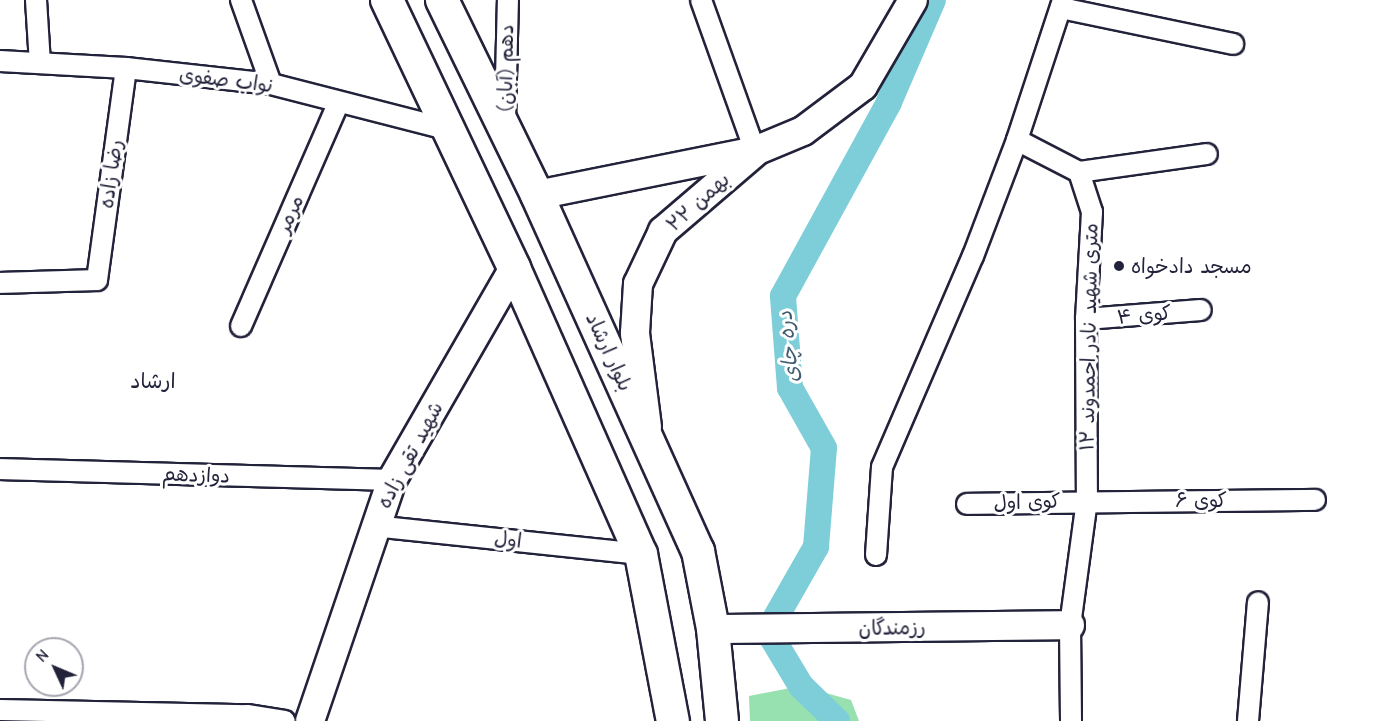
<!DOCTYPE html>
<meta charset="utf-8">
<style>
body{margin:0}
#map{position:relative;width:1398px;height:721px;overflow:hidden;background:#fff;font-family:"Comic Neue","Playpen Sans Arabic",sans-serif}
div>[style]{position:absolute}
.green>*{inset:0;background:#97e0b0}
.canal>*{height:26px;margin:-13px;padding:0 13px;transform-origin:13px;border-radius:13px;background:#7eceda}
.roads{filter:drop-shadow(2px 0 #22223b) drop-shadow(-2px 0 #22223b) drop-shadow(0 2px #22223b) drop-shadow(0 -2px #22223b)}
.street>*{height:20px;margin:-10px;padding:0 10px;transform-origin:10px;border-radius:10px;background:#fff}
.secondary>*{height:28px;margin:-14px;padding:0 14px;transform-origin:14px;border-radius:14px;background:#fff}
.primary>*{height:32px;margin:-16px;padding:0 16px;transform-origin:16px;border-radius:16px;background:#fff}
.dots>*{width:16px;height:16px;translate:-50% -50%;box-sizing:border-box;border:3px solid #fff;border-radius:50%}
span{translate:-50% -50%;white-space:nowrap;text-align:center;line-height:1.15;-webkit-text-stroke:6px #fff;paint-order:stroke}
.street-label{font-size:20px;color:#22223b}
.poi-label{font-size:20px;color:#22223b}
.left{translate:0 -50%;text-align:left}
.water-label{font-size:21px;color:#425e73;font-style:italic}
.neighbourhood-label{font-size:21px;color:#22223b}
.north{position:absolute;left:24px;top:637px;width:60px;height:60px;box-sizing:border-box;background:#fff;border:2px solid #a7a7b1;border-radius:50%;rotate:314deg;font-size:16px;font-weight:700;line-height:24px;text-align:center;color:#22223b}
.north::after{content:'';display:block;margin:auto;width:21px;height:27px;background:#22223b;clip-path:polygon(50% 0,100% 100%,50% 72%,0 100%)}
</style>
<div id="map">
<div class="green">
<i style="clip-path:polygon(801px 686px,851px 700px,859px 721px,750px 721px,749px 696px)"></i>
</div>
<div class="canal">
<i style="left:837px;top:721px;width:50px;rotate:-135.8deg"></i>
<i style="left:801px;top:686px;width:64px;rotate:-121deg"></i>
<i style="left:768px;top:631px;width:97px;rotate:-60.3deg"></i>
<i style="left:816px;top:547px;width:99px;rotate:-85.4deg"></i>
<i style="left:824px;top:448px;width:69px;rotate:-119.5deg"></i>
<i style="left:790px;top:388px;width:92px;rotate:-94.4deg"></i>
<i style="left:783px;top:296px;width:221px;rotate:-61.3deg"></i>
<i style="left:889px;top:102px;width:111px;rotate:-66.7deg"></i>
</div>
<div class="roads">
<div class="street">
<i style="left:36px;top:0;width:63px;rotate:86.4deg"></i>
<i style="left:241px;top:0;width:89px;rotate:70.3deg"></i>
<i style="left:701px;top:0;width:160px;rotate:70.3deg"></i>
<i style="left:1063px;top:0;width:147px;rotate:108.2deg"></i>
<i style="left:1017px;top:140px;width:70px;rotate:27.3deg"></i>
<i style="left:1079px;top:172px;width:42px;rotate:72deg"></i>
<i style="left:1092px;top:212px;width:107px;rotate:93.2deg"></i>
<i style="left:1086px;top:319px;width:181px;rotate:89.7deg"></i>
<i style="left:1087px;top:500px;width:126px;rotate:97.7deg"></i>
<i style="left:1070px;top:625px;width:96px;rotate:89.4deg"></i>
<i style="left:1061px;top:8px;width:176px;rotate:11.8deg"></i>
<i style="left:0;top:61px;width:126px;rotate:3.2deg"></i>
<i style="left:126px;top:68px;width:146px;rotate:6.3deg"></i>
<i style="left:271px;top:84px;width:181px;rotate:14.4deg"></i>
<i style="left:505px;top:120px;width:120px;rotate:-88.6deg"></i>
<i style="left:1079px;top:172px;width:129px;rotate:-8deg"></i>
<i style="left:0;top:283px;width:97px;rotate:-1.8deg"></i>
<i style="left:97px;top:280px;width:214px;rotate:-82.2deg"></i>
<i style="left:1086px;top:319px;width:115px;rotate:-4.5deg"></i>
<i style="left:241px;top:326px;width:244px;rotate:-66.4deg"></i>
<i style="left:0;top:469px;width:392px;rotate:1.6deg"></i>
<i style="left:967px;top:504px;width:348px;rotate:-0.7deg"></i>
<i style="left:374px;top:526px;width:268px;rotate:6deg"></i>
<i style="left:876px;top:555px;width:88px;rotate:-86.1deg"></i>
<i style="left:882px;top:467px;width:230px;rotate:-66.7deg"></i>
<i style="left:973px;top:256px;width:124px;rotate:-69.2deg"></i>
<i style="left:0;top:710px;width:247px;rotate:1.2deg"></i>
<i style="left:247px;top:715px;width:38px;rotate:9deg"></i>
<i style="left:1248px;top:721px;width:119px;rotate:-85.2deg"></i>
</div>
<div class="secondary">
<i style="left:537px;top:195px;width:222px;rotate:-11.4deg"></i>
<i style="left:755px;top:151px;width:52px;rotate:-22.6deg"></i>
<i style="left:803px;top:131px;width:75px;rotate:-36.9deg"></i>
<i style="left:863px;top:86px;width:99px;rotate:-59.8deg"></i>
<i style="left:647px;top:427px;width:95px;rotate:-97.3deg"></i>
<i style="left:635px;top:333px;width:49px;rotate:-86.5deg"></i>
<i style="left:638px;top:284px;width:59px;rotate:-64.7deg"></i>
<i style="left:663px;top:231px;width:120px;rotate:-40.6deg"></i>
<i style="left:713px;top:629px;width:357px;rotate:-0.6deg"></i>
<i style="left:310px;top:721px;width:255px;rotate:-71.2deg"></i>
<i style="left:392px;top:480px;width:245px;rotate:-60.1deg"></i>
</div>
<div class="primary">
<i style="left:387px;top:0;width:297px;rotate:64.6deg"></i>
<i style="left:514px;top:268px;width:313px;rotate:66.1deg"></i>
<i style="left:641px;top:554px;width:170px;rotate:79.2deg"></i>
<i style="left:442px;top:0;width:217px;rotate:64deg"></i>
<i style="left:537px;top:195px;width:391px;rotate:65.7deg"></i>
<i style="left:698px;top:551px;width:79px;rotate:79.1deg"></i>
<i style="left:713px;top:629px;width:92px;rotate:84.4deg"></i>
</div>
</div>
<div class="dots">
<i style="left:1119px;top:266px;background:#22223b"></i>
</div>
<div class="street-label">
<span style="left:506px;top:68px;rotate:-89deg">دهم (آبان)</span>
<span style="left:226px;top:80px;rotate:7deg">نواب صفوی</span>
<span style="left:111px;top:174px;rotate:-82deg">رضا زاده</span>
<span style="left:698px;top:202px;rotate:-42deg">۲۲ بهمن</span>
<span style="left:290px;top:214px;rotate:-66deg">مرمر</span>
<span style="left:1144px;top:315px;rotate:-5deg">کوی ۴</span>
<span style="left:1089px;top:337px;rotate:-89deg">۱۲ متری شهید نادر احمدوند</span>
<span style="left:609px;top:352px;rotate:65deg">بلوار ارشاد</span>
<span style="left:410px;top:455px;rotate:-62deg">شهید تقی زاده</span>
<span style="left:196px;top:475px;rotate:2deg">دوازدهم</span>
<span style="left:1201px;top:500px">کوی ۶</span>
<span style="left:1027px;top:502px;rotate:-2deg">کوی اول</span>
<span style="left:508px;top:540px;rotate:6deg">اول</span>
<span style="left:892px;top:628px;rotate:-1deg">رزمندگان</span>
</div>
<div class="poi-label">
<span class="left" style="left:1131px;top:266px">مسجد دادخواه</span>
</div>
<div class="water-label">
<span style="left:788px;top:347px;rotate:-96deg">دره چای</span>
</div>
<div class="neighbourhood-label">
<span style="left:153px;top:381px">ارشاد</span>
</div>
<div class="north">N</div>
</div>
